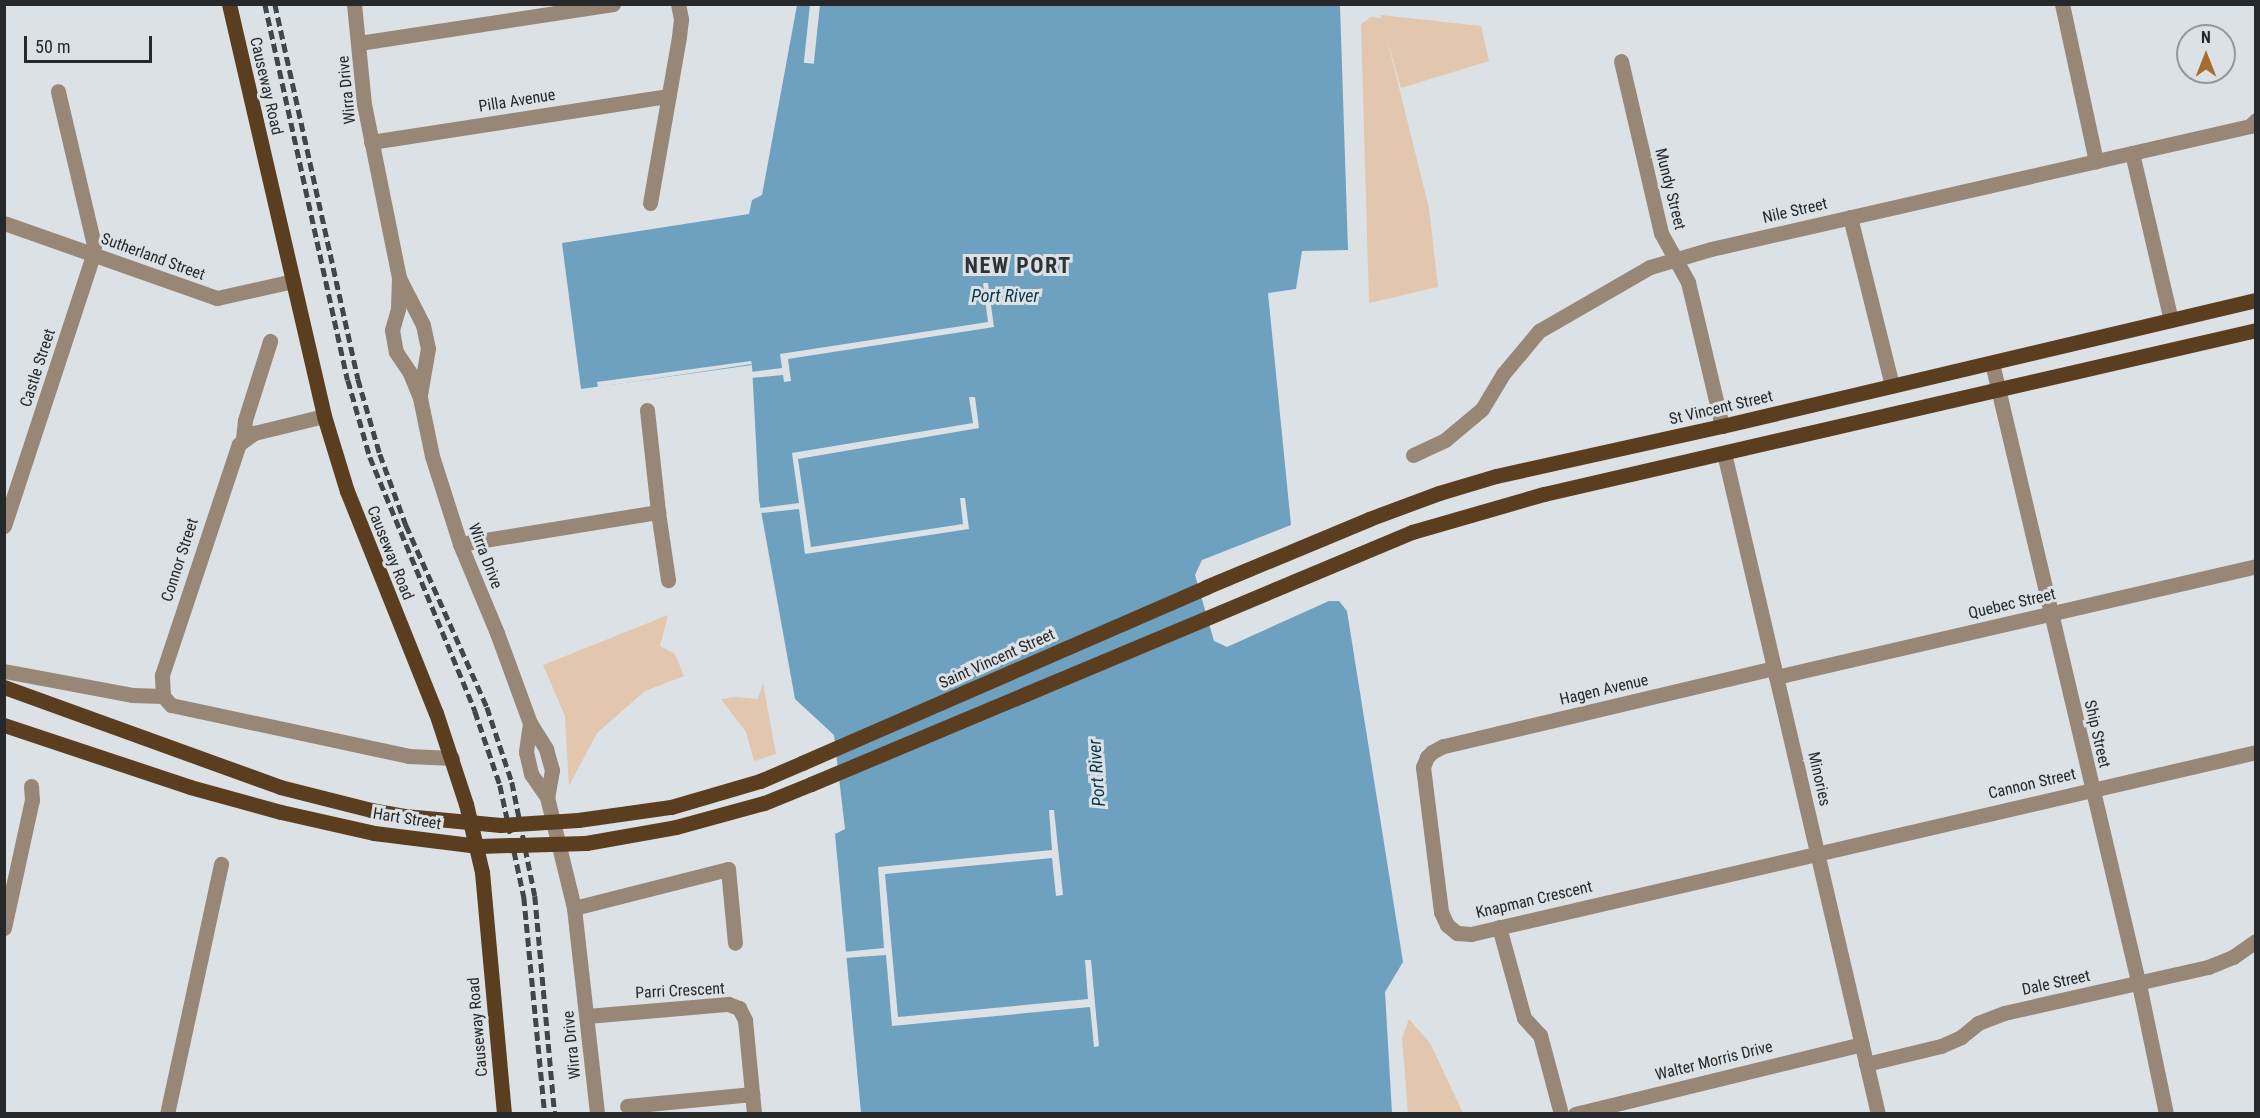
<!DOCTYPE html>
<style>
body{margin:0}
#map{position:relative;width:2260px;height:1118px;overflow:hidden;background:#dbe1e4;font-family:"Roboto Condensed",sans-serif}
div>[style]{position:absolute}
.green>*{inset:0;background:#e2c7ae}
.water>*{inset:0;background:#6ea1c0}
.pier>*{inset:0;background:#dbe1e4;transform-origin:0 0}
.minor>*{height:15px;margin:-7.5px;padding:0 7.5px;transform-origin:7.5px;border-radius:7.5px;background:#988676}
.major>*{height:15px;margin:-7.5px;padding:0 7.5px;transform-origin:7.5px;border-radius:7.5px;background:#5b3d1f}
.rail>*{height:4.5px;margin-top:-2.25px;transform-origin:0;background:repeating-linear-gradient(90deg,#434648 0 9px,transparent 0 13.5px)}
.major-bridge>*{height:15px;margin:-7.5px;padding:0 7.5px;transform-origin:7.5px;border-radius:7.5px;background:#5b3d1f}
span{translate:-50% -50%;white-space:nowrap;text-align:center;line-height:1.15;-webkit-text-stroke:6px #dbe1e4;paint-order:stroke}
.street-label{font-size:16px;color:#26282a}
.water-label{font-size:18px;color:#0a364c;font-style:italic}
.district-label{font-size:22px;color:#2f3336;font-weight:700;letter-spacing:1.5px}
.frame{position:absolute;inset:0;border:6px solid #26282a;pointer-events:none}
.north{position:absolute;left:2176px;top:24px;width:60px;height:60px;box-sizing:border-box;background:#dbe1e4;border:2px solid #93979a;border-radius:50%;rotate:0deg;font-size:16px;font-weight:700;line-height:24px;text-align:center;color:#26282a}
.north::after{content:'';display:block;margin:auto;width:21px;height:27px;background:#a86d2e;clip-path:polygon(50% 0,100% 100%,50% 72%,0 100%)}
.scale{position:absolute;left:24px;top:36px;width:128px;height:27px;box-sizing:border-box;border:3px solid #26282a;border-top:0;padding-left:8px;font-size:18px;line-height:21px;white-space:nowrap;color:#26282a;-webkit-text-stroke:4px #dbe1e4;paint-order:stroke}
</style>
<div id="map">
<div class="green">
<i style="clip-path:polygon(1381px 15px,1481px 26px,1489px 61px,1401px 88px,1387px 39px,1429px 208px,1438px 287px,1369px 303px,1361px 24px,1371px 17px,1381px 18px)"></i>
<i style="clip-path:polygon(668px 615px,660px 646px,675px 654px,684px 676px,645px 691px,597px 733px,569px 786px,565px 716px,543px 665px)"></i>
<i style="clip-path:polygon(763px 683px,776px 754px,754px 761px,746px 732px,721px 699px,735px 697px,758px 699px)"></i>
<i style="clip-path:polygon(1409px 1019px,1430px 1043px,1463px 1113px,1408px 1113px,1402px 1038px)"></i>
</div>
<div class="water">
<i style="clip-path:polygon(797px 5px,1340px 5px,1348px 250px,1302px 251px,1296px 289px,1268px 293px,1291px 525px,1202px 560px,1195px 575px,1214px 641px,1227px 647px,1329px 601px,1339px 601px,1347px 611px,1403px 962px,1385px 992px,1392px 1113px,861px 1113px,835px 834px,845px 829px,834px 735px,795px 699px,759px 500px,752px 365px,581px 389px,562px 243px,749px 214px,752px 200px,762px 195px)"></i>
</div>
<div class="pier">
<i style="left:810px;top:4px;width:10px;height:59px;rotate:6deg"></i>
<i style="clip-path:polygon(983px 283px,988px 283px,994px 327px,788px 359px,791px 381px,784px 382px,783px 375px,752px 378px,751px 372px,782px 368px,780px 354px,988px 322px)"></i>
<i style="clip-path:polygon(751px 361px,752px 364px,598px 387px,597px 382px)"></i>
<i style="clip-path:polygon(969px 397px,975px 397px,979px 428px,798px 459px,811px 547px,963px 524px,960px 498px,965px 498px,969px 529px,805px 554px,799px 509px,761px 513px,760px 508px,799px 503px,792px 453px,973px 423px)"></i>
<i style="clip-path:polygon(1049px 810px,1054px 810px,1063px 895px,1056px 896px,1052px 858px,885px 874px,898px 1017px,1088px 999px,1085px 960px,1091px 960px,1099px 1046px,1094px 1047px,1090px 1007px,892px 1026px,886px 955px,844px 958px,843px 952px,884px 948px,878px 867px,1052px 850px)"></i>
</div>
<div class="minor">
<i style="left:354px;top:4px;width:100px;rotate:84.3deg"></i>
<i style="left:364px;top:104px;width:177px;rotate:78.6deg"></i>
<i style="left:399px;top:278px;width:53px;rotate:62.9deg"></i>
<i style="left:423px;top:325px;width:24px;rotate:78deg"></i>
<i style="left:428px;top:348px;width:48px;rotate:99.7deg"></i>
<i style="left:2062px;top:4px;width:161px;rotate:77.8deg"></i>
<i style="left:359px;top:43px;width:257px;rotate:-8.7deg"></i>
<i style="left:1621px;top:61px;width:177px;rotate:76.9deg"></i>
<i style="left:1661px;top:233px;width:56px;rotate:61.1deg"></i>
<i style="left:1688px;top:282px;width:148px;rotate:76.7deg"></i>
<i style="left:371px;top:142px;width:301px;rotate:-8.8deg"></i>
<i style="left:2132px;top:153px;width:171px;rotate:76.9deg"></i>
<i style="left:650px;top:203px;width:169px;rotate:-80.1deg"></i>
<i style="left:679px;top:36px;width:17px;rotate:-83deg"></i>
<i style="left:681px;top:19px;width:15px;rotate:-101deg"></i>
<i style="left:1850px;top:217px;width:174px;rotate:76deg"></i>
<i style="left:4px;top:223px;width:226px;rotate:19.4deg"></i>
<i style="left:217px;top:298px;width:78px;rotate:-12.6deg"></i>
<i style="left:399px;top:278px;width:31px;rotate:92deg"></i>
<i style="left:398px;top:309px;width:22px;rotate:106deg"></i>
<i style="left:392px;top:330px;width:22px;rotate:80deg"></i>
<i style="left:396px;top:352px;width:25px;rotate:56deg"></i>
<i style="left:410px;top:373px;width:27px;rotate:68deg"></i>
<i style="left:420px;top:398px;width:59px;rotate:78.3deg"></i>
<i style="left:432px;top:456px;width:92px;rotate:72.3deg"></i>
<i style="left:460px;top:544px;width:96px;rotate:67.4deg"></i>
<i style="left:497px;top:633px;width:96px;rotate:69.9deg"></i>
<i style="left:530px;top:723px;width:31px;rotate:58deg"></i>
<i style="left:546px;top:749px;width:22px;rotate:74deg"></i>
<i style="left:552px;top:770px;width:27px;rotate:100deg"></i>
<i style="left:1992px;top:363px;width:648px;rotate:76.71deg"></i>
<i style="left:2141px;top:994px;width:123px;rotate:78.2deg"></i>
<i style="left:647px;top:410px;width:103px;rotate:83.8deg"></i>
<i style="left:658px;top:512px;width:69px;rotate:81.6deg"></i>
<i style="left:243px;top:439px;width:19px;rotate:-84deg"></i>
<i style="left:245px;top:420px;width:83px;rotate:-72.4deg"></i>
<i style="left:1724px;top:453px;width:679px;rotate:76.89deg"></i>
<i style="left:1413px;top:455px;width:35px;rotate:-25deg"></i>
<i style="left:1445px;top:440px;width:48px;rotate:-40deg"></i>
<i style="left:1482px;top:409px;width:41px;rotate:-59deg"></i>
<i style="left:1503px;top:374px;width:56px;rotate:-50.1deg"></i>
<i style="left:1539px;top:331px;width:128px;rotate:-30deg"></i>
<i style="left:1650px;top:267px;width:64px;rotate:-16.4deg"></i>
<i style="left:1711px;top:249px;width:553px;rotate:-12.85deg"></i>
<i style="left:2250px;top:126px;width:8px;rotate:-45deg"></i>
<i style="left:4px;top:526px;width:285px;rotate:-71.8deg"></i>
<i style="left:93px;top:255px;width:10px;rotate:-84deg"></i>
<i style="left:94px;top:245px;width:158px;rotate:-103.2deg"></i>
<i style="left:460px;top:544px;width:201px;rotate:-9.2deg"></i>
<i style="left:1774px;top:668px;width:340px;rotate:166.7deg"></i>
<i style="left:1443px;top:746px;width:13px;rotate:151deg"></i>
<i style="left:1432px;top:752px;width:7px;rotate:135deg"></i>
<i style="left:1427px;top:757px;width:11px;rotate:112deg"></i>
<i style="left:1423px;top:767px;width:146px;rotate:82.9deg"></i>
<i style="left:1441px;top:912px;width:14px;rotate:65deg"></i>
<i style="left:1447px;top:925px;width:13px;rotate:39deg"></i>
<i style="left:1457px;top:933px;width:14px;rotate:4deg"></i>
<i style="left:1471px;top:934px;width:806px;rotate:-13.05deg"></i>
<i style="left:4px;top:671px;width:130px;rotate:10.6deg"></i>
<i style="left:132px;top:695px;width:31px;rotate:2deg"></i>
<i style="left:163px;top:696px;width:12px;rotate:48deg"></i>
<i style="left:171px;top:705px;width:243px;rotate:12.1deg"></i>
<i style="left:409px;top:756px;width:43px;rotate:2.7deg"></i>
<i style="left:1776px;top:677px;width:493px;rotate:-13deg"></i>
<i style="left:163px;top:696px;width:21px;rotate:-93deg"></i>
<i style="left:162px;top:675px;width:243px;rotate:-71.6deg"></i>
<i style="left:239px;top:444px;width:19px;rotate:-36deg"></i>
<i style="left:254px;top:433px;width:72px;rotate:-13.7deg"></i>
<i style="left:530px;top:723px;width:29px;rotate:98deg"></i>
<i style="left:526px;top:752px;width:23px;rotate:77deg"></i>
<i style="left:531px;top:774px;width:28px;rotate:55deg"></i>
<i style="left:547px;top:797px;width:114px;rotate:76.3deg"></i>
<i style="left:574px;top:908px;width:207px;rotate:83.6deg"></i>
<i style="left:574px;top:908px;width:159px;rotate:-14.2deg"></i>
<i style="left:728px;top:869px;width:74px;rotate:84.6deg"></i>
<i style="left:1499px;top:927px;width:94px;rotate:74.6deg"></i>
<i style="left:1524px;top:1018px;width:23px;rotate:47deg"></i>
<i style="left:1540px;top:1035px;width:82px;rotate:75.1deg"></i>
<i style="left:4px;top:928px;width:131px;rotate:-77.7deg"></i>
<i style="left:32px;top:800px;width:14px;rotate:-94deg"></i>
<i style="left:587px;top:1016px;width:142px;rotate:-4.9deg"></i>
<i style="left:728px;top:1004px;width:12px;rotate:20deg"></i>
<i style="left:739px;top:1008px;width:13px;rotate:63deg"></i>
<i style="left:745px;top:1020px;width:94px;rotate:84.5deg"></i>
<i style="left:1866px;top:1064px;width:77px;rotate:-13.5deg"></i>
<i style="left:1941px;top:1046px;width:22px;rotate:-24deg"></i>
<i style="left:1961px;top:1037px;width:22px;rotate:-39deg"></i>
<i style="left:1978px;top:1023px;width:28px;rotate:-21deg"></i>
<i style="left:2004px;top:1013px;width:209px;rotate:-12.7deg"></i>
<i style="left:2208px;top:967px;width:27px;rotate:-22deg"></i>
<i style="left:2233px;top:957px;width:28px;rotate:-35deg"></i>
<i style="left:627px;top:1106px;width:126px;rotate:-5.5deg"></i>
<i style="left:167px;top:1114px;width:256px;rotate:-77.8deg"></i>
<i style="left:1575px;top:1114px;width:295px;rotate:-13.7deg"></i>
</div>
<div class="major">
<i style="left:229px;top:4px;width:423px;rotate:77deg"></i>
<i style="left:324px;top:416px;width:78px;rotate:73deg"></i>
<i style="left:347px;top:491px;width:239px;rotate:68.2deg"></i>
<i style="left:436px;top:713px;width:96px;rotate:71.8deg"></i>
<i style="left:466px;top:804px;width:70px;rotate:76.8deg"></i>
<i style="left:482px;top:872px;width:243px;rotate:84.8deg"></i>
<i style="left:4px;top:687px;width:294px;rotate:19.9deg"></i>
<i style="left:280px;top:787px;width:94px;rotate:14.2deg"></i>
<i style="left:4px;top:725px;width:196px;rotate:18.4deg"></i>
<i style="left:190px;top:787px;width:94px;rotate:15.4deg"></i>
<i style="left:281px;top:812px;width:95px;rotate:12.7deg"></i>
<i style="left:802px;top:763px;width:441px;rotate:-23.5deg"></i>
<i style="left:1206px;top:587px;width:177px;rotate:-22.6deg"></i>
<i style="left:1369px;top:519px;width:75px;rotate:-20.4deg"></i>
<i style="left:1439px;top:493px;width:59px;rotate:-16.6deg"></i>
<i style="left:1496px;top:476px;width:231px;rotate:-12.5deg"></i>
<i style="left:1722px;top:426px;width:549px;rotate:-13.28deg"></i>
<i style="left:811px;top:784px;width:652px;rotate:-22.75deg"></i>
<i style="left:1412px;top:532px;width:137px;rotate:-16.1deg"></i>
<i style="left:1544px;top:494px;width:731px;rotate:-12.97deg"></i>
</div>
<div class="rail">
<i style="left:265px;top:4px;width:385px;rotate:77.6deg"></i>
<i style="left:348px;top:380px;width:80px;rotate:74.1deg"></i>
<i style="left:370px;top:457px;width:275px;rotate:67.5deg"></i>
<i style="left:475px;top:711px;width:78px;rotate:71.3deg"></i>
<i style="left:500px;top:785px;width:115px;rotate:77.9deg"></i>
<i style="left:524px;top:897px;width:218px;rotate:84.5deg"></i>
<i style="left:275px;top:4px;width:384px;rotate:77.5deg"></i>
<i style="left:358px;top:379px;width:78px;rotate:73.7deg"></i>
<i style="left:380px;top:454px;width:76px;rotate:69.9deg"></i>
<i style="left:406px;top:525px;width:199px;rotate:66deg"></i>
<i style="left:487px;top:707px;width:79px;rotate:71.6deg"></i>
<i style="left:512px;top:782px;width:116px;rotate:78.6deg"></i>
<i style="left:535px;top:896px;width:219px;rotate:84.8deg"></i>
</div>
<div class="major-bridge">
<i style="left:371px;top:810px;width:35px;rotate:10deg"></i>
<i style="left:405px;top:816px;width:96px;rotate:5.4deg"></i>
<i style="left:501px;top:825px;width:77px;rotate:-3.7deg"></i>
<i style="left:578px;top:820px;width:94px;rotate:-8deg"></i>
<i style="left:671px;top:807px;width:93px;rotate:-16.3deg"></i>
<i style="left:760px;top:781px;width:46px;rotate:-23.2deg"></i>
<i style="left:374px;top:833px;width:105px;rotate:7.1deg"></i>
<i style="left:478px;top:846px;width:108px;rotate:-1.6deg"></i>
<i style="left:586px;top:843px;width:91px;rotate:-10.1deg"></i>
<i style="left:676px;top:827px;width:91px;rotate:-15.3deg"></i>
<i style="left:764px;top:803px;width:51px;rotate:-22deg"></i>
</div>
<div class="street-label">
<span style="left:266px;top:86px;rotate:77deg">Causeway Road</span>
<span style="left:347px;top:90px;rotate:-96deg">Wirra Drive</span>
<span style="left:517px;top:101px;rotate:-9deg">Pilla Avenue</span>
<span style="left:1670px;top:189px;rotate:76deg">Mundy Street</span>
<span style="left:1795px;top:211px;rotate:-13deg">Nile Street</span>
<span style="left:153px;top:257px;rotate:20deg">Sutherland Street</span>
<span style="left:38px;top:368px;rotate:-72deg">Castle Street</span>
<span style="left:1721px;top:408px;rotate:-13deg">St Vincent Street</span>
<span style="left:390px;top:553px;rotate:68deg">Causeway Road</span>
<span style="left:485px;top:556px;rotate:69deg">Wirra Drive</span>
<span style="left:180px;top:560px;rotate:-72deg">Connor Street</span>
<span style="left:2012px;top:604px;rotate:-13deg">Quebec Street</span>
<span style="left:997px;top:659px;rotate:-24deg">Saint Vincent Street</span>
<span style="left:1604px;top:690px;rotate:-13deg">Hagen Avenue</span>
<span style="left:2097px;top:734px;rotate:77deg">Ship Street</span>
<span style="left:1819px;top:779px;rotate:77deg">Minories</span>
<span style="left:2032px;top:784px;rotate:-13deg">Cannon Street</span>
<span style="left:407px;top:819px;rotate:9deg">Hart Street</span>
<span style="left:1534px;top:900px;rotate:-13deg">Knapman Crescent</span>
<span style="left:2056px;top:983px;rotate:-12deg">Dale Street</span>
<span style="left:680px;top:991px;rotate:-3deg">Parri Crescent</span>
<span style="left:478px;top:1027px;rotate:-95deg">Causeway Road</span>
<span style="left:572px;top:1045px;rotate:-96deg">Wirra Drive</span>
<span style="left:1714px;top:1061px;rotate:-14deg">Walter Morris Drive</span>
</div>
<div class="water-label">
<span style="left:1005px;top:296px">Port River</span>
<span style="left:1097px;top:773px;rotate:-94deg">Port River</span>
</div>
<div class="district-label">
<span style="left:1018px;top:266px">NEW PORT</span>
</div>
<div class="frame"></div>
<div class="north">N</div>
<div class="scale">50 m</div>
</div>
